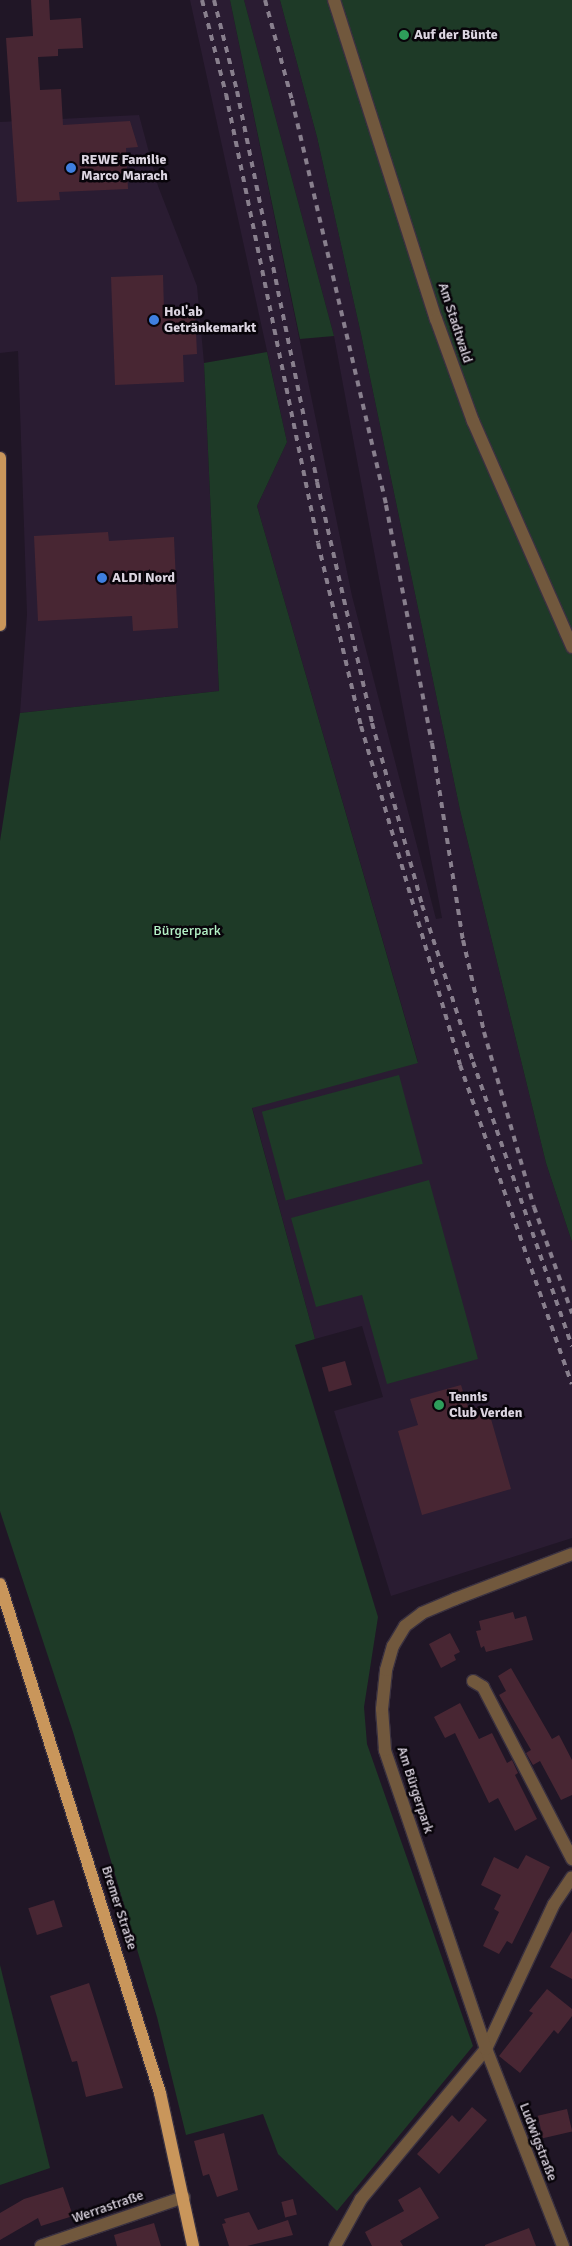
<!DOCTYPE html>
<meta charset="utf-8">
<style>
body{margin:0}
#map{position:relative;width:572px;height:2246px;overflow:hidden;background:#201626;font-family:Signika,sans-serif}
div>[style]{position:absolute}
.built>*{inset:0;background:#2a1c32}
.green>*{inset:0;background:#1e3a27;transform-origin:0 0}
.building>*{inset:0;background:#482633;transform-origin:0 0}
.roads{filter:drop-shadow(1px 0 #3a3140) drop-shadow(-1px 0 #3a3140) drop-shadow(0 1px #3a3140) drop-shadow(0 -1px #3a3140)}
.minor>*{height:12px;margin:-6px;padding:0 6px;transform-origin:6px;border-radius:6px;background:#71583d}
.primary>*{height:12px;margin:-6px;padding:0 6px;transform-origin:6px;border-radius:6px;background:#c9965b}
.rail>*{height:4px;margin-top:-2px;transform-origin:0;background:repeating-linear-gradient(90deg,#887f8d 0 6px,transparent 0 12px)}
.dots>*{width:14px;height:14px;translate:-50% -50%;box-sizing:border-box;border:2px solid #08040a;border-radius:50%}
span{translate:-50% -50%;white-space:nowrap;text-align:center;line-height:1.15;-webkit-text-stroke:5px #08040a;paint-order:stroke}
.poi-label{font-size:14px;color:#dcd5e1;font-weight:700}
.left{translate:0 -50%;text-align:left}
.street-label{font-size:14px;color:#dcd5e1}
.park-label{font-size:14px;color:#b4f1c6}
</style>
<div id="map">
<div class="built">
<i style="clip-path:polygon(190px 0,230px 0,352px 596px,436px 919px,442px 918px,334px 336px,244px 0,280px 0,317px 137px,361px 334px,460px 810px,546px 1163px,572px 1242px,572px 1538px,391px 1596px,334px 1411px,383px 1397px,362px 1326px,315px 1339px,252px 1107px,418px 1062px,257px 506px,287px 442px)"></i>
<i style="clip-path:polygon(139px 115px,158px 186px,197px 286px,204px 363px,219px 691px,20px 713px,27px 614px,18px 351px,0 353px,0 122px)"></i>
</div>
<div class="green">
<i style="clip-path:polygon(230px 0,244px 0,334px 336px,300px 339px)"></i>
<i style="clip-path:polygon(280px 0,572px 0,572px 1242px,546px 1163px,460px 810px,361px 334px,317px 137px)"></i>
<i style="clip-path:polygon(267px 352px,287px 442px,257px 506px,418px 1063px,252px 1108px,315px 1339px,295px 1345px,378px 1617px,364px 1707px,367px 1744px,473px 2046px,337px 2211px,278px 2154px,263px 2114px,186px 2135px,157px 2017px,73px 1732px,0 1511px,0 841px,20px 713px,219px 691px,204px 363px)"></i>
<i style="left:399px;top:1075px;width:92px;height:142px;rotate:75deg"></i>
<i style="clip-path:polygon(429px 1180px,478px 1359px,387px 1384px,362px 1295px,316px 1307px,291px 1218px)"></i>
<i style="clip-path:polygon(0 1965px,50px 2168px,0 2185px)"></i>
</div>
<div class="building">
<i style="clip-path:polygon(31px 0,49px 0,50px 20px,81px 18px,83px 48px,58px 49px,58px 56px,38px 57px,40px 90px,61px 89px,63px 125px,130px 121px,138px 147px,126px 148px,128px 189px,59px 192px,60px 200px,17px 202px,6px 38px,33px 36px)"></i>
<i style="clip-path:polygon(163px 275px,164px 310px,195px 309px,197px 354px,183px 355px,184px 382px,115px 385px,111px 277px)"></i>
<i style="clip-path:polygon(108px 532px,109px 541px,174px 537px,178px 628px,133px 631px,132px 616px,38px 621px,34px 536px)"></i>
<i style="left:345px;top:1361px;width:25px;height:24px;rotate:74deg"></i>
<i style="clip-path:polygon(461px 1385px,469px 1410px,487px 1405px,511px 1489px,422px 1515px,398px 1431px,418px 1425px,410px 1399px)"></i>
<i style="clip-path:polygon(513px 1612px,515px 1619px,526px 1616px,533px 1640px,486px 1652px,484px 1646px,481px 1648px,476px 1631px,481px 1630px,479px 1621px)"></i>
<i style="clip-path:polygon(450px 1633px,460px 1652px,454px 1655px,456px 1660px,441px 1668px,429px 1644px)"></i>
<i style="clip-path:polygon(511px 1668px,552px 1739px,559px 1735px,572px 1760px,572px 1795px,561px 1800px,540px 1761px,533px 1765px,526px 1753px,531px 1750px,499px 1695px,506px 1691px,498px 1676px)"></i>
<i style="clip-path:polygon(460px 1703px,479px 1739px,492px 1733px,507px 1763px,512px 1760px,518px 1773px,515px 1775px,537px 1819px,515px 1831px,498px 1798px,489px 1803px,455px 1733px,445px 1738px,434px 1717px)"></i>
<i style="clip-path:polygon(526px 1855px,550px 1867px,512px 1944px,507px 1941px,499px 1954px,483px 1946px,499px 1912px,494px 1909px,501px 1895px,481px 1885px,494px 1857px,518px 1869px)"></i>
<i style="left:54px;top:1900px;width:28px;height:27px;rotate:72deg"></i>
<i style="clip-path:polygon(572px 1931px,572px 1979px,550px 1967px)"></i>
<i style="clip-path:polygon(89px 1983px,123px 2088px,86px 2097px,77px 2061px,72px 2062px,50px 1996px)"></i>
<i style="clip-path:polygon(547px 1989px,572px 2009px,572px 2016px,558px 2034px,554px 2030px,520px 2073px,499px 2056px,533px 2013px,529px 2011px)"></i>
<i style="clip-path:polygon(472px 2107px,487px 2120px,439px 2174px,417px 2154px,452px 2115px,459px 2122px)"></i>
<i style="left:567px;top:2109px;width:23px;height:30px;rotate:77deg"></i>
<i style="clip-path:polygon(224px 2133px,238px 2190px,217px 2197px,209px 2174px,203px 2176px,194px 2141px)"></i>
<i style="clip-path:polygon(63px 2187px,73px 2216px,41px 2226px,38px 2218px,0 2240px,0 2213px,24px 2199px)"></i>
<i style="clip-path:polygon(420px 2187px,439px 2218px,400px 2241px,403px 2246px,372px 2246px,365px 2232px,404px 2211px,398px 2200px)"></i>
<i style="left:293px;top:2199px;width:16px;height:12px;rotate:76deg"></i>
<i style="clip-path:polygon(249px 2212px,258px 2230px,288px 2220px,293px 2235px,247px 2246px,229px 2246px,222px 2224px,226px 2223px,224px 2219px)"></i>
<i style="clip-path:polygon(154px 2223px,161px 2246px,117px 2246px,114px 2235px)"></i>
<i style="clip-path:polygon(529px 2228px,536px 2246px,485px 2246px,485px 2245px)"></i>
</div>
<div class="roads">
<div class="minor">
<i style="left:334px;top:0;width:335px;rotate:72.3deg"></i>
<i style="left:436px;top:319px;width:109px;rotate:70.1deg"></i>
<i style="left:473px;top:421px;width:247px;rotate:66.3deg"></i>
<i style="left:473px;top:1681px;width:12px;rotate:31deg"></i>
<i style="left:483px;top:1687px;width:194px;rotate:62.6deg"></i>
<i style="left:41px;top:2246px;width:151px;rotate:-18.9deg"></i>
<i style="left:335px;top:2246px;width:54px;rotate:-61deg"></i>
<i style="left:361px;top:2199px;width:195px;rotate:-50.2deg"></i>
<i style="left:486px;top:2049px;width:160px;rotate:-64.9deg"></i>
<i style="left:554px;top:1904px;width:32px;rotate:-56deg"></i>
<i style="left:563px;top:2246px;width:212px;rotate:-111.3deg"></i>
<i style="left:486px;top:2049px;width:316px;rotate:-108.7deg"></i>
<i style="left:385px;top:1750px;width:41px;rotate:-94.2deg"></i>
<i style="left:382px;top:1709px;width:39px;rotate:-84deg"></i>
<i style="left:386px;top:1670px;width:25px;rotate:-74deg"></i>
<i style="left:393px;top:1646px;width:23px;rotate:-59deg"></i>
<i style="left:405px;top:1626px;width:21px;rotate:-37deg"></i>
<i style="left:422px;top:1613px;width:36px;rotate:-23deg"></i>
<i style="left:455px;top:1599px;width:125px;rotate:-21deg"></i>
</div>
<div class="primary">
<i style="left:0;top:458px;width:167px;rotate:90deg"></i>
<i style="left:0;top:1584px;width:534px;rotate:72.55deg"></i>
<i style="left:160px;top:2093px;width:157px;rotate:77.8deg"></i>
</div>
</div>
<div class="rail">
<i style="left:202px;top:0;width:97px;rotate:75.7deg"></i>
<i style="left:226px;top:94px;width:458px;rotate:78.4deg"></i>
<i style="left:318px;top:543px;width:188px;rotate:76.8deg"></i>
<i style="left:361px;top:726px;width:353px;rotate:73.7deg"></i>
<i style="left:460px;top:1065px;width:338px;rotate:70.7deg"></i>
<i style="left:214px;top:0;width:94px;rotate:75.8deg"></i>
<i style="left:237px;top:91px;width:399px;rotate:78.4deg"></i>
<i style="left:317px;top:482px;width:247px;rotate:77.1deg"></i>
<i style="left:372px;top:723px;width:189px;rotate:74.6deg"></i>
<i style="left:422px;top:905px;width:165px;rotate:72deg"></i>
<i style="left:473px;top:1062px;width:301px;rotate:70.8deg"></i>
<i style="left:265px;top:0;width:104px;rotate:74.9deg"></i>
<i style="left:292px;top:100px;width:416px;rotate:76.9deg"></i>
<i style="left:386px;top:505px;width:242px;rotate:79.1deg"></i>
<i style="left:432px;top:743px;width:199px;rotate:81.1deg"></i>
<i style="left:463px;top:940px;width:94px;rotate:77.1deg"></i>
<i style="left:484px;top:1032px;width:182px;rotate:74.1deg"></i>
<i style="left:534px;top:1207px;width:113px;rotate:70.3deg"></i>
</div>
<div class="dots">
<i style="left:404px;top:35px;background:#2e9e5b"></i>
<i style="left:71px;top:168px;background:#3f7fe0"></i>
<i style="left:154px;top:320px;background:#3f7fe0"></i>
<i style="left:102px;top:578px;background:#3f7fe0"></i>
<i style="left:439px;top:1405px;background:#2e9e5b"></i>
</div>
<div class="poi-label">
<span class="left" style="left:414px;top:35px">Auf der Bünte</span>
<span class="left" style="left:81px;top:168px">REWE Familie<br>Marco Marach</span>
<span class="left" style="left:164px;top:320px">Hol'ab<br>Getränkemarkt</span>
<span class="left" style="left:112px;top:578px">ALDI Nord</span>
<span class="left" style="left:449px;top:1405px">Tennis<br>Club Verden</span>
</div>
<div class="street-label">
<span style="left:455px;top:323px;rotate:72deg">Am Stadtwald</span>
<span style="left:415px;top:1790px;rotate:72deg">Am Bürgerpark</span>
<span style="left:119px;top:1908px;rotate:72deg">Bremer Straße</span>
<span style="left:538px;top:2142px;rotate:69deg">Ludwigstraße</span>
<span style="left:108px;top:2207px;rotate:-19deg">Werrastraße</span>
</div>
<div class="park-label">
<span style="left:187px;top:931px">Bürgerpark</span>
</div>
</div>
